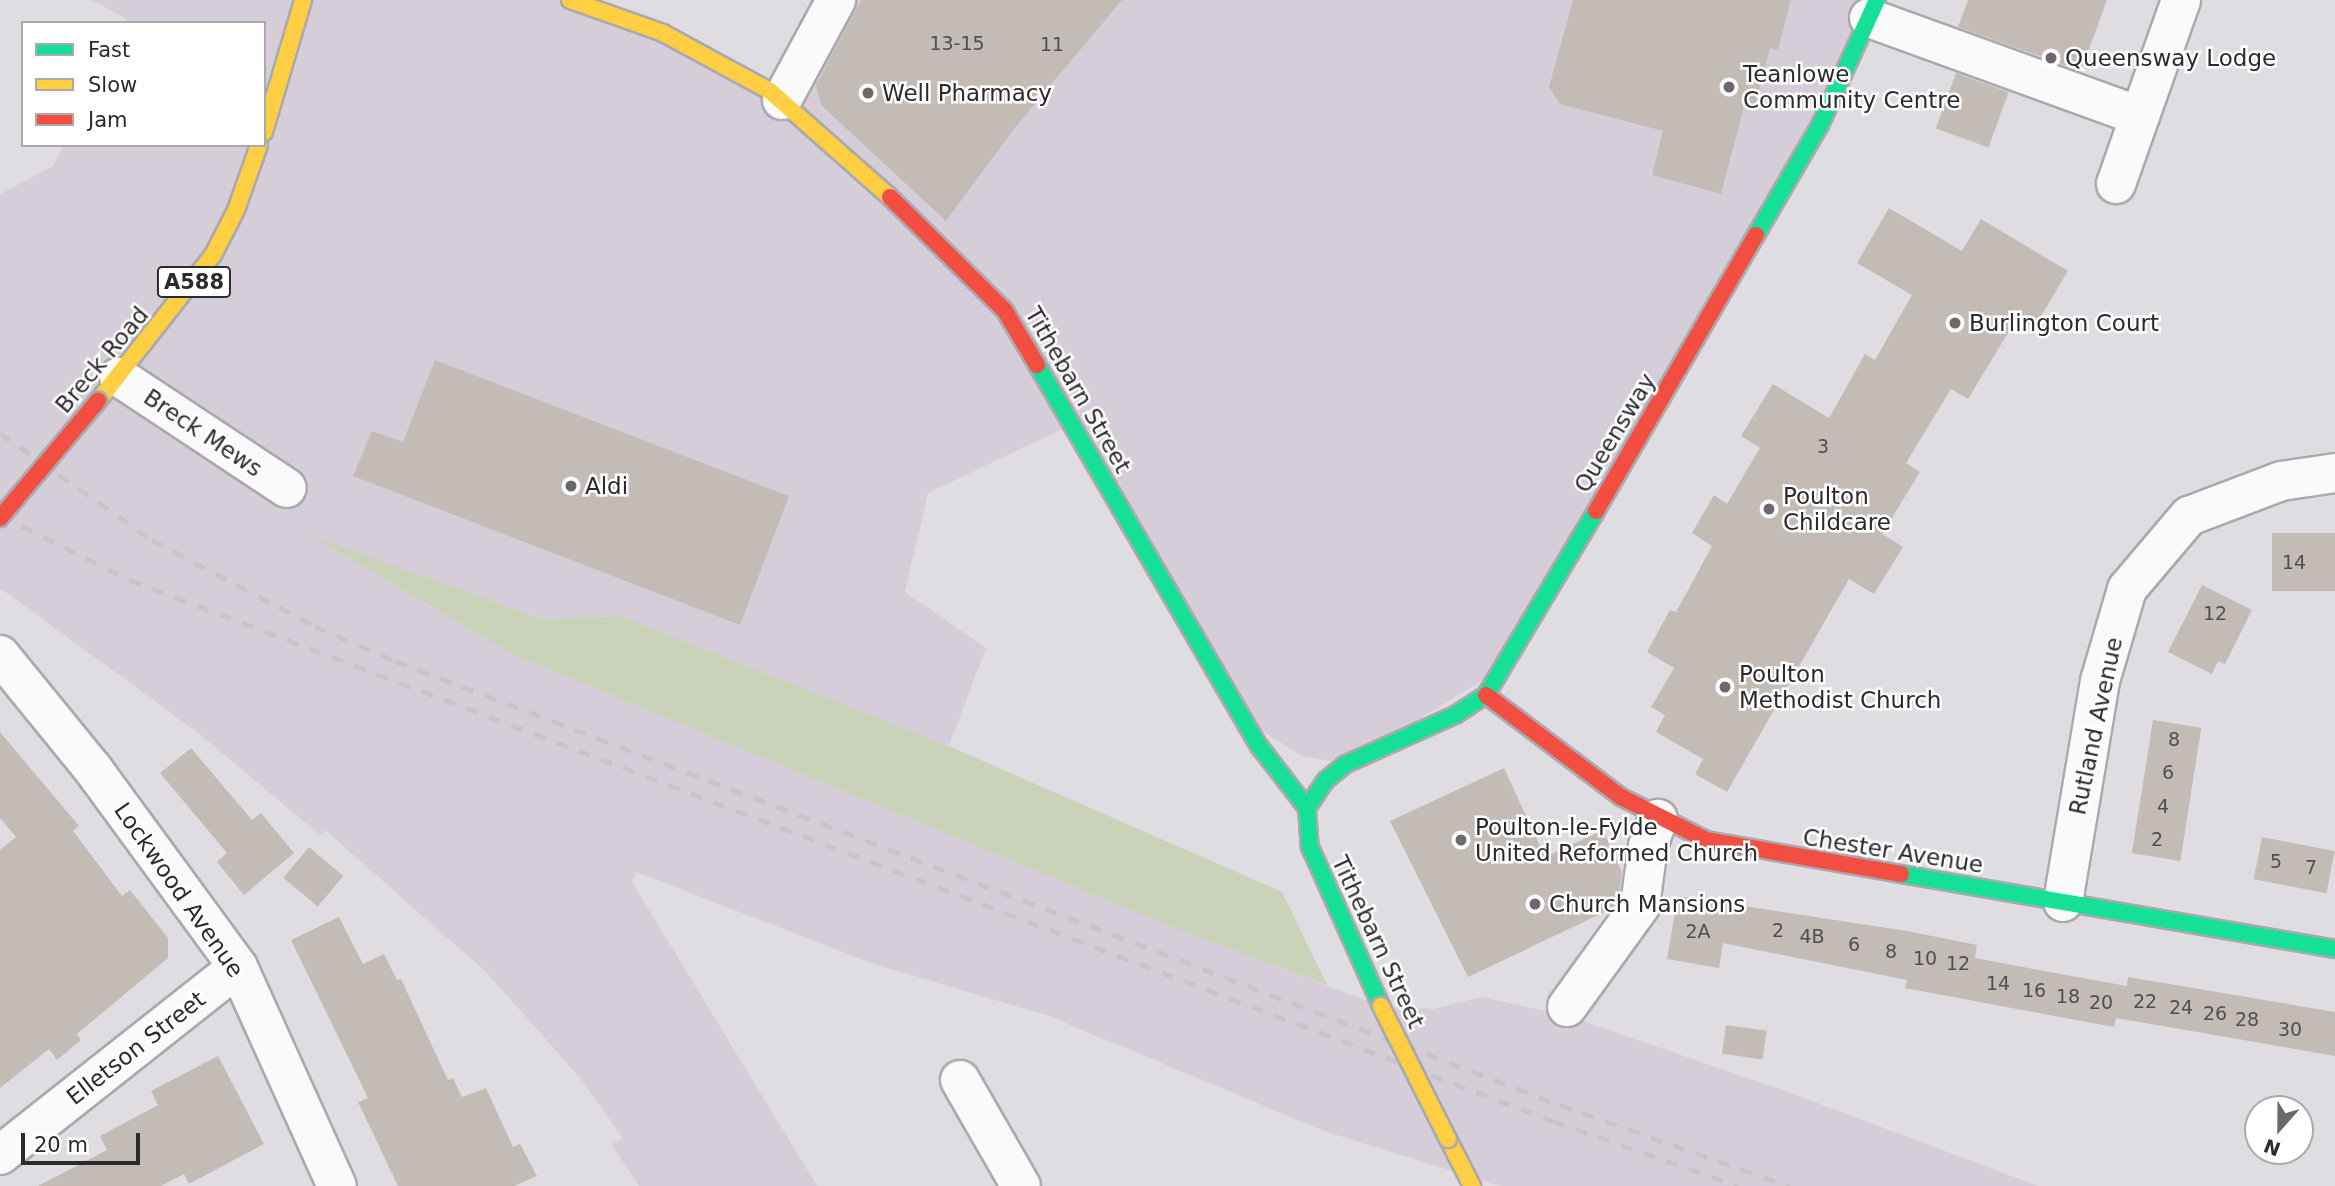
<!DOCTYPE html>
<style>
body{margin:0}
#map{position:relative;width:2335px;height:1186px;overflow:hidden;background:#e0dde2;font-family:"DejaVu Sans",sans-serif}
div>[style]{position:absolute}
.built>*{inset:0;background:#d5ced8}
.green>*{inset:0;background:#cad2ba}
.building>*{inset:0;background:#c3bcb6;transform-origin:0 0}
.roads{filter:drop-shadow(2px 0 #aba9ad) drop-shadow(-2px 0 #aba9ad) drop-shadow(0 2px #aba9ad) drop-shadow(0 -2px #aba9ad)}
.street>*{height:38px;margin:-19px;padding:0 19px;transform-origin:19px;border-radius:19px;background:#fafafb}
.fast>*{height:16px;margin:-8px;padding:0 8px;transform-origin:8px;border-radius:8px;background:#16e098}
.slow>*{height:16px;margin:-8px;padding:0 8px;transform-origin:8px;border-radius:8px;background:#ffcf43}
.jam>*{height:16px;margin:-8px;padding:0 8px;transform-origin:8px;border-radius:8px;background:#f24e42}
.rail>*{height:5px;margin-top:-2.5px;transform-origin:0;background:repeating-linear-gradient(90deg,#c6c5c7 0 12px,transparent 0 24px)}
.bridges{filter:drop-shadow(2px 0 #aba9ad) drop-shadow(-2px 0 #aba9ad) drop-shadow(0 2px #aba9ad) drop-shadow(0 -2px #aba9ad)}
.slow-bridge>*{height:16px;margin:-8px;padding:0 8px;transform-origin:8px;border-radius:8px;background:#ffcf43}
.jam-bridge>*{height:16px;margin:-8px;padding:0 8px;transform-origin:8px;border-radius:8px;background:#f24e42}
.dots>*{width:19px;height:19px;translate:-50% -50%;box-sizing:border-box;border:4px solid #fff;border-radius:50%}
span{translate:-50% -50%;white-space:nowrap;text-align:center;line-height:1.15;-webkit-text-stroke:5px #fff;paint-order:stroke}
.number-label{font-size:19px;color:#524e4e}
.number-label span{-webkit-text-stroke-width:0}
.shield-label span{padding:2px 5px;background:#fff;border:2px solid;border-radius:5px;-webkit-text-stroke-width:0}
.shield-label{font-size:21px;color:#2c2a2c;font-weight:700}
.poi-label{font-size:23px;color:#2c2a2c}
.left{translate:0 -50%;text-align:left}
.street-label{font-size:23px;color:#2c2a2c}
.legend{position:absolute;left:21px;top:21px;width:245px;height:126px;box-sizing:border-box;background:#fff;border:2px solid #abaaab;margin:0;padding:9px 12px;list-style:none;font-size:21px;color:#2c2a2c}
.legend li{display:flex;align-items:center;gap:14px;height:35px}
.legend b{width:35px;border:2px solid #abaaab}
.north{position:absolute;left:2244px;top:1095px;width:70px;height:70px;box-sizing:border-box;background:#fff;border:2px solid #abaaab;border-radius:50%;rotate:201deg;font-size:19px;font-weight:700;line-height:28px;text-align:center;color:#2c2a2c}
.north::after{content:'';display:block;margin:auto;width:24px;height:32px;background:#6b696c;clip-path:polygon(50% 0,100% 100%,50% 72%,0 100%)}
.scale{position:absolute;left:21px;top:1133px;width:119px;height:32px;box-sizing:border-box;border:4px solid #2c2a2c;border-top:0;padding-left:9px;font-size:21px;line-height:24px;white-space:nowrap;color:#2c2a2c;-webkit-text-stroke:5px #fff;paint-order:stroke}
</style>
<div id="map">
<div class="built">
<i style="clip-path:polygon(91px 0,570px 0,770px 91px,815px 0,1877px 0,1507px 665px,1346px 764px,1302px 756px,1246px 721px,1073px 424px,928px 493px,905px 592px,986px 648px,949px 746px,621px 616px,543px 619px,317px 539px,512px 654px,1167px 925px,1381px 1006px,1434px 1009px,1482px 997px,1568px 1016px,1788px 1092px,2038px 1186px,1500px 1186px,1324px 1131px,1049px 1016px,874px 964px,636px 872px,632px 882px,817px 1186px,639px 1186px,611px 1144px,623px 1138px,580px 1078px,487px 973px,325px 830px,320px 835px,197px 732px,0 588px,0 194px,53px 166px,64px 145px,264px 145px,264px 23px,126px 23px,127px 19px)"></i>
</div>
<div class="green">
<i style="clip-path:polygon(312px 536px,542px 619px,621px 616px,949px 746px,1282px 892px,1327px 985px,1167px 925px,512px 654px)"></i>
</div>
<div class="building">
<i style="clip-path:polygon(861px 0,1122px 0,1014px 129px,946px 221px,821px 105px,816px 85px)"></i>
<i style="clip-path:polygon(1573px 0,1791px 0,1778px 50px,1770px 48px,1755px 106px,1745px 103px,1721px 194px,1652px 175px,1663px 131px,1560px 104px,1549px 87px)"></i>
<i style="clip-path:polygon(1968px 0,2107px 0,2081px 71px,1958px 27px)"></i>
<i style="left:1956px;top:73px;width:56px;height:59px;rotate:20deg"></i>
<i style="clip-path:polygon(1889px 208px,1962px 251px,1981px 219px,2068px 271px,2034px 328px,2017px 318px,1968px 399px,1951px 389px,1906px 463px,1920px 472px,1882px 534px,1903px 547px,1874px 594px,1849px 579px,1727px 792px,1695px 774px,1703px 759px,1656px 732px,1665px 715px,1651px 707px,1674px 668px,1647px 652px,1670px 610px,1676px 612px,1712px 546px,1692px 533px,1714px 495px,1727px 504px,1760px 448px,1741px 436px,1773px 384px,1829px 418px,1865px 354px,1875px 360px,1912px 295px,1857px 263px)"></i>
<i style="clip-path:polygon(435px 360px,789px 496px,740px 625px,353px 476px,372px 431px,403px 442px)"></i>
<i style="left:2335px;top:533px;width:58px;height:63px;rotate:90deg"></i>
<i style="clip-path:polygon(2202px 585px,2252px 610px,2225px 664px,2218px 661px,2212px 674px,2168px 652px)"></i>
<i style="left:2153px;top:720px;width:49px;height:135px;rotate:9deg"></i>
<i style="clip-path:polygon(0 732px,79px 826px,73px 831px,122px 896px,130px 890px,168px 938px,168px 958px,77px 1034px,81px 1040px,57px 1060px,49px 1049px,0 1088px,0 850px,16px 837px,0 818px)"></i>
<i style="clip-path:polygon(191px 748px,252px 820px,261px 813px,294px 853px,244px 895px,217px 862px,227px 853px,160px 773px)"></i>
<i style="clip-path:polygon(1504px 768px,1545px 857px,1603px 830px,1622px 872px,1619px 898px,1611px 909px,1468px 977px,1390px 821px)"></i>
<i style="left:2262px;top:837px;width:74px;height:43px;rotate:11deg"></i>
<i style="left:309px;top:847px;width:45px;height:40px;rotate:40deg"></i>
<i style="clip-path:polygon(1678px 896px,1907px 931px,1977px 945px,1975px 958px,2055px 973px,2127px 986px,2128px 977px,2335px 1012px,2335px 1056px,2116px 1018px,2114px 1027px,2081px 1021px,1905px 988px,1907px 980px,1723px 943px,1719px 968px,1667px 959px)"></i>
<i style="clip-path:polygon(339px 917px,363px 964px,384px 954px,397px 980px,401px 979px,448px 1080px,453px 1078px,462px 1097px,486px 1088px,513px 1147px,520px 1144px,537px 1176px,514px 1186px,398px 1186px,358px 1102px,368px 1098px,291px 940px)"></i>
<i style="left:1726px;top:1025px;width:41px;height:29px;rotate:8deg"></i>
<i style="clip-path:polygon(218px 1056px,264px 1144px,189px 1184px,184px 1174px,161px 1186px,38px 1186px,107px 1150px,100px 1136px,158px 1105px,151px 1091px)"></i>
</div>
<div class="roads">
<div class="street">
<i style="left:1869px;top:18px;width:288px;rotate:19.9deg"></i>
<i style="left:2140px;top:116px;width:123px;rotate:-70.5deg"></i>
<i style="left:782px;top:100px;width:114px;rotate:-61.6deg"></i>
<i style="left:2116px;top:184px;width:72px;rotate:-70.6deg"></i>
<i style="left:119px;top:377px;width:201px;rotate:33.5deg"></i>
<i style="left:0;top:655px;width:147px;rotate:50.8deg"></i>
<i style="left:93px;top:769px;width:245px;rotate:53.8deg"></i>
<i style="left:238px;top:967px;width:240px;rotate:65.7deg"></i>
<i style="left:2063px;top:902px;width:224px;rotate:-80.5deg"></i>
<i style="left:2100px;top:681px;width:96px;rotate:-73.6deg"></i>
<i style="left:2127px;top:589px;width:96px;rotate:-49.7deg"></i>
<i style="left:2189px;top:516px;width:98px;rotate:-20.8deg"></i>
<i style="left:2281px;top:481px;width:55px;rotate:-8.4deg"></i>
<i style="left:1567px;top:1007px;width:125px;rotate:-54.1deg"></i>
<i style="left:1640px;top:906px;width:61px;rotate:-82.4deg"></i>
<i style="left:1648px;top:846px;width:29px;rotate:-70deg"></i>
<i style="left:960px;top:1080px;width:122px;rotate:60.1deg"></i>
<i style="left:0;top:1155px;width:303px;rotate:-38.3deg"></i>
</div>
<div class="fast">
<i style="left:1756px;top:235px;width:127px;rotate:-59.8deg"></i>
<i style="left:1820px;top:125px;width:137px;rotate:-65.5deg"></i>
<i style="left:1037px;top:365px;width:441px;rotate:59.8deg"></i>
<i style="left:1259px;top:746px;width:78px;rotate:52.3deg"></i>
<i style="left:1307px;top:808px;width:39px;rotate:86deg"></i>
<i style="left:1310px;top:847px;width:174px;rotate:65.9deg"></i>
<i style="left:1307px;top:808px;width:34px;rotate:-56deg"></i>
<i style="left:1326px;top:780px;width:26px;rotate:-39deg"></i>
<i style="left:1346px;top:764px;width:120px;rotate:-24.2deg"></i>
<i style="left:1455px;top:715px;width:37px;rotate:-33deg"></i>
<i style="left:1486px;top:695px;width:214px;rotate:-59.1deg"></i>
<i style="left:1901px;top:874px;width:440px;rotate:9.8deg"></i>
</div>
<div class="slow">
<i style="left:570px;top:0;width:99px;rotate:19.5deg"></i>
<i style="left:663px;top:33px;width:122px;rotate:28.5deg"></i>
<i style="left:770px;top:91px;width:160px;rotate:41.5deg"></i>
<i style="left:264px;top:132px;width:138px;rotate:-73.5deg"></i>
<i style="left:98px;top:401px;width:186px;rotate:-51.8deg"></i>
<i style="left:213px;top:255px;width:51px;rotate:-62.9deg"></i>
<i style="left:236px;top:210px;width:69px;rotate:-70.5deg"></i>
<i style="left:1448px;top:1139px;width:53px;rotate:62.9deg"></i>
</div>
<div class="jam">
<i style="left:890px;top:197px;width:162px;rotate:44.7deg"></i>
<i style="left:1005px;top:311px;width:63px;rotate:59.3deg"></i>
<i style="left:1596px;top:511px;width:319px;rotate:-59.9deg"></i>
<i style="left:1486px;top:695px;width:169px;rotate:37.1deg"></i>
<i style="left:1621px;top:797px;width:95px;rotate:26.8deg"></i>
<i style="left:1706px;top:840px;width:198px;rotate:9.9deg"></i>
</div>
</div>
<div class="rail">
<i style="left:0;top:433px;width:186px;rotate:35.1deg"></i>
<i style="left:152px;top:540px;width:184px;rotate:27.8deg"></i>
<i style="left:315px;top:626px;width:87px;rotate:23.6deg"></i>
<i style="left:395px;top:661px;width:1247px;rotate:20.86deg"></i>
<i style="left:1560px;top:1105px;width:243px;rotate:19.5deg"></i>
<i style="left:0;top:515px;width:145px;rotate:26.6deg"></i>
<i style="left:130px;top:580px;width:1522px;rotate:20.82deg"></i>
<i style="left:1553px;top:1121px;width:196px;rotate:19.4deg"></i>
</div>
<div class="bridges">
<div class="slow-bridge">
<i style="left:1381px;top:1006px;width:149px;rotate:63.3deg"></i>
</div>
<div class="jam-bridge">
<i style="left:0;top:518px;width:153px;rotate:-50.1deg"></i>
</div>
</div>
<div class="dots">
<i style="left:2051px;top:58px;background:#6b696c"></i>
<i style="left:1729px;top:87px;background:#6b696c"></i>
<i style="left:868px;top:93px;background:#6b696c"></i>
<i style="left:1955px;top:323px;background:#6b696c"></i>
<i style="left:571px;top:486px;background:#6b696c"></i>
<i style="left:1769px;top:509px;background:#6b696c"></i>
<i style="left:1725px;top:687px;background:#6b696c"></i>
<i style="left:1461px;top:840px;background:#6b696c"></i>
<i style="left:1535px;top:904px;background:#6b696c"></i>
</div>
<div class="number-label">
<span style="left:957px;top:44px">13-15</span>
<span style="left:1052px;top:45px">11</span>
<span style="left:1823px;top:447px">3</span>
<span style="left:2294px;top:563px">14</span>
<span style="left:2215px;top:614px">12</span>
<span style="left:2174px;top:740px">8</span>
<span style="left:2168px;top:773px">6</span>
<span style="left:2163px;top:807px">4</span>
<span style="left:2157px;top:840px">2</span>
<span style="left:2276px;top:862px">5</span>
<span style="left:2311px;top:868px">7</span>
<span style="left:1778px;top:931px">2</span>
<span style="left:1698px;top:932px">2A</span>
<span style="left:1812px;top:937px">4B</span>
<span style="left:1854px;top:945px">6</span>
<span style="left:1891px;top:952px">8</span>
<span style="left:1925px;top:959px">10</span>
<span style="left:1958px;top:964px">12</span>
<span style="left:1998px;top:984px">14</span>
<span style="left:2034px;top:991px">16</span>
<span style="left:2068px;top:997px">18</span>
<span style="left:2145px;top:1002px">22</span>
<span style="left:2101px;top:1003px">20</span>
<span style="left:2181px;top:1008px">24</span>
<span style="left:2215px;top:1014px">26</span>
<span style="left:2247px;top:1020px">28</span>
<span style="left:2290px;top:1030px">30</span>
</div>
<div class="shield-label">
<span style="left:194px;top:282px">A588</span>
</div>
<div class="poi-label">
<span class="left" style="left:2065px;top:58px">Queensway Lodge</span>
<span class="left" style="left:1743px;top:87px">Teanlowe<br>Community Centre</span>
<span class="left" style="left:882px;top:93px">Well Pharmacy</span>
<span class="left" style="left:1969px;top:323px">Burlington Court</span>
<span class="left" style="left:585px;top:486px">Aldi</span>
<span class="left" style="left:1783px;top:509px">Poulton<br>Childcare</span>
<span class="left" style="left:1739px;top:687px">Poulton<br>Methodist Church</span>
<span class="left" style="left:1475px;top:840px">Poulton-le-Fylde<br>United Reformed Church</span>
<span class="left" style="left:1549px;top:904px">Church Mansions</span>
</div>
<div class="street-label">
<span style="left:102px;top:360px;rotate:-50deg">Breck Road</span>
<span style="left:1078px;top:390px;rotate:60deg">Tithebarn Street</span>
<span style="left:203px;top:433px;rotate:34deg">Breck Mews</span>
<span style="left:1615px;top:433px;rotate:-59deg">Queensway</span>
<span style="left:2096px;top:726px;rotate:-78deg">Rutland Avenue</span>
<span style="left:1893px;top:851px;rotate:9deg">Chester Avenue</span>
<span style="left:179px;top:890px;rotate:55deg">Lockwood Avenue</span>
<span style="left:1378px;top:942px;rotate:65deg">Tithebarn Street</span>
<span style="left:136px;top:1048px;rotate:-38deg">Elletson Street</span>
</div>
<ul class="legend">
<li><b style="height:9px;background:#16e098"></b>Fast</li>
<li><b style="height:9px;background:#ffcf43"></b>Slow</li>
<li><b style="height:9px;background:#f24e42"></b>Jam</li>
</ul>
<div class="north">N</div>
<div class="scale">20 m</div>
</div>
